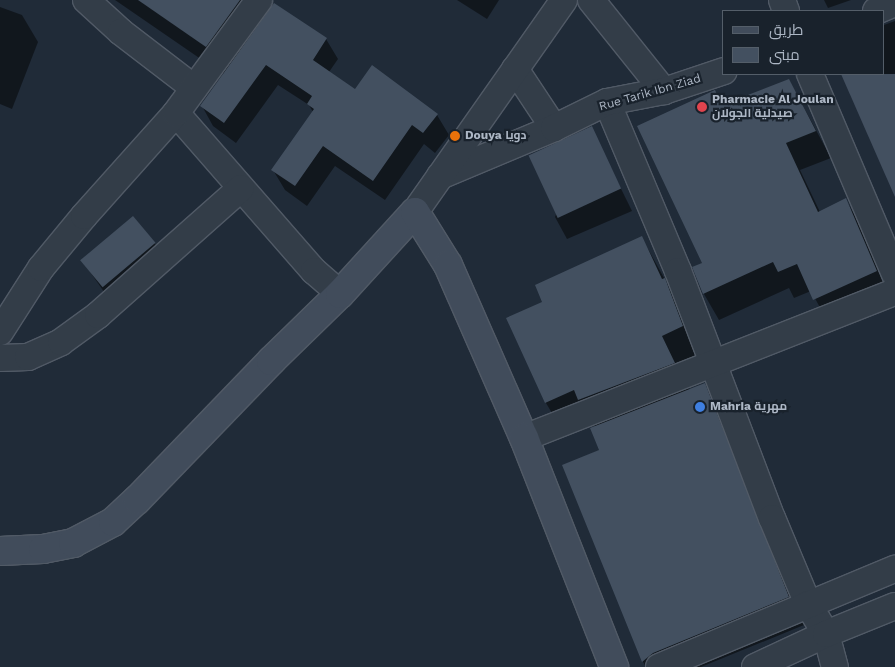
<!DOCTYPE html>
<meta charset="utf-8">
<style>
body{margin:0}
#map{position:relative;width:895px;height:667px;overflow:hidden;background:#202b38;font-family:"Work Sans",Cairo,sans-serif}
div>[style]{position:absolute}
.shadow>*{inset:0;background:#0007}
.building>*{inset:0;background:#435060;transform-origin:0 0}
.roads{filter:drop-shadow(1px 0 #515a66) drop-shadow(-1px 0 #515a66) drop-shadow(0 1px #515a66) drop-shadow(0 -1px #515a66)}
.street>*{height:26px;margin:-13px;padding:0 13px;transform-origin:13px;border-radius:13px;background:#333d48}
.secondary>*{height:28px;margin:-14px;padding:0 14px;transform-origin:14px;border-radius:14px;background:#414c5b}
.dots>*{width:14px;height:14px;translate:-50% -50%;box-sizing:border-box;border:2px solid #19222c;border-radius:50%}
span{translate:-50% -50%;white-space:nowrap;text-align:center;line-height:1.15;-webkit-text-stroke:4.5px #19222c;paint-order:stroke}
.street-label{font-size:12px;color:#adb7c5}
.poi-label{font-size:12px;color:#adb7c5;font-weight:700}
.left{translate:0 -50%;text-align:left}
.legend{position:absolute;left:722px;top:10px;width:162px;height:65px;box-sizing:border-box;background:#19222c;border:1px solid #545e69;margin:0;padding:6px 9px;list-style:none;font-size:15px;color:#adb7c5}
.legend li{display:flex;align-items:center;gap:10px;height:25px}
.legend b{width:25px;border:1px solid #545e69}
</style>
<div id="map">
<div class="shadow">
<i style="clip-path:polygon(115px 0,264px 0,260px 6px,266px 16px,326px 39px,338px 59px,329px 72px,355px 90px,437px 115px,449px 135px,435px 153px,424px 144px,385px 200px,335px 166px,307px 206px,285px 190px,273px 170px,313px 112px,309px 105px,278px 85px,236px 143px,213px 126px,202px 106px,224px 75px)"></i>
<i style="clip-path:polygon(457px 0,499px 0,487px 19px)"></i>
<i style="clip-path:polygon(824px 0,851px 0,828px 8px)"></i>
<i style="clip-path:polygon(0 7px,22px 15px,38px 42px,12px 109px,0 104px)"></i>
<i style="clip-path:polygon(895px 21px,895px 194px,843px 74px,884px 74px,884px 25px)"></i>
<i style="clip-path:polygon(789px 80px,831px 158px,800px 170px,820px 212px,846px 200px,861px 226px,892px 298px,830px 326px,811px 291px,794px 298px,789px 288px,719px 320px,704px 294px,694px 267px,703px 263px,715px 91px,723px 106px)"></i>
<i style="clip-path:polygon(591px 128px,632px 211px,567px 239px,555px 217px)"></i>
<i style="clip-path:polygon(133px 218px,155px 244px,164px 259px,113px 305px,82px 260px)"></i>
<i style="clip-path:polygon(642px 238px,680px 307px,698px 354px,677px 364px,690px 390px,704px 385px,720px 412px,804px 625px,701px 667px,646px 667px,643px 662px,563px 466px,600px 450px,595px 427px,590px 417px,562px 430px,546px 403px,508px 319px,544px 302px)"></i>
</div>
<div class="building">
<i style="clip-path:polygon(138px 0,240px 0,206px 47px)"></i>
<i style="clip-path:polygon(274px 3px,327px 38px,313px 60px,355px 89px,372px 65px,438px 114px,423px 133px,412px 125px,373px 181px,323px 146px,295px 186px,271px 170px,314px 109px,307px 104px,312px 96px,266px 65px,224px 123px,200px 106px)"></i>
<i style="clip-path:polygon(841px 74px,895px 74px,895px 197px)"></i>
<i style="clip-path:polygon(789px 79px,816px 131px,786px 143px,818px 212px,846px 198px,877px 271px,813px 300px,797px 264px,778px 272px,773px 262px,703px 294px,692px 267px,702px 263px,637px 126px,715px 90px,722px 105px)"></i>
<i style="left:592px;top:126px;width:69px;height:70px;rotate:65deg"></i>
<i style="left:133px;top:216px;width:35px;height:69px;rotate:50deg"></i>
<i style="clip-path:polygon(642px 236px,662px 279px,665px 278px,683px 326px,662px 336px,675px 363px,578px 400px,574px 390px,545px 403px,506px 318px,542px 302px,535px 285px)"></i>
<i style="clip-path:polygon(705px 383px,789px 597px,653px 653px,642px 662px,562px 465px,599px 450px,590px 428px)"></i>
</div>
<div class="roads">
<div class="street">
<i style="left:86px;top:0;width:47px;rotate:42.4deg"></i>
<i style="left:121px;top:32px;width:92px;rotate:37.5deg"></i>
<i style="left:591px;top:0;width:117px;rotate:51.3deg"></i>
<i style="left:782px;top:0;width:12px;rotate:70deg"></i>
<i style="left:876px;top:11px;width:21px;rotate:-23deg"></i>
<i style="left:515px;top:69px;width:71px;rotate:56.5deg"></i>
<i style="left:810px;top:74px;width:217px;rotate:67deg"></i>
<i style="left:607px;top:102px;width:183px;rotate:67.2deg"></i>
<i style="left:678px;top:271px;width:264px;rotate:69.2deg"></i>
<i style="left:772px;top:518px;width:93px;rotate:67.3deg"></i>
<i style="left:808px;top:604px;width:35px;rotate:59deg"></i>
<i style="left:826px;top:634px;width:34px;rotate:75deg"></i>
<i style="left:176px;top:113px;width:210px;rotate:48.9deg"></i>
<i style="left:314px;top:271px;width:35px;rotate:41deg"></i>
<i style="left:440px;top:176px;width:124px;rotate:-22.8deg"></i>
<i style="left:554px;top:128px;width:59px;rotate:-26.1deg"></i>
<i style="left:607px;top:102px;width:58px;rotate:-10.9deg"></i>
<i style="left:664px;top:91px;width:63px;rotate:-18.4deg"></i>
<i style="left:415px;top:212px;width:259px;rotate:-54.9deg"></i>
<i style="left:0;top:332px;width:76px;rotate:-57.4deg"></i>
<i style="left:41px;top:268px;width:67px;rotate:-50.4deg"></i>
<i style="left:84px;top:216px;width:138px;rotate:-48.2deg"></i>
<i style="left:176px;top:113px;width:140px;rotate:-53.7deg"></i>
<i style="left:0;top:358px;width:28px;rotate:-2deg"></i>
<i style="left:28px;top:357px;width:36px;rotate:-24deg"></i>
<i style="left:61px;top:342px;width:46px;rotate:-36.1deg"></i>
<i style="left:98px;top:315px;width:191px;rotate:-41.6deg"></i>
<i style="left:524px;top:438px;width:399px;rotate:-21.5deg"></i>
<i style="left:659px;top:667px;width:256px;rotate:-22.6deg"></i>
<i style="left:755px;top:667px;width:78px;rotate:-24.9deg"></i>
<i style="left:826px;top:634px;width:74px;rotate:-22.1deg"></i>
</div>
<div class="secondary">
<i style="left:0;top:551px;width:43px;rotate:-2.7deg"></i>
<i style="left:43px;top:549px;width:31px;rotate:-11deg"></i>
<i style="left:73px;top:543px;width:45px;rotate:-27.7deg"></i>
<i style="left:113px;top:522px;width:33px;rotate:-43deg"></i>
<i style="left:137px;top:500px;width:193px;rotate:-46deg"></i>
<i style="left:271px;top:361px;width:96px;rotate:-44.2deg"></i>
<i style="left:340px;top:294px;width:111px;rotate:-47.6deg"></i>
<i style="left:415px;top:212px;width:62px;rotate:58.1deg"></i>
<i style="left:448px;top:265px;width:189px;rotate:66.3deg"></i>
<i style="left:524px;top:438px;width:246px;rotate:68.5deg"></i>
</div>
</div>
<div class="dots">
<i style="left:702px;top:107px;background:#e0444e"></i>
<i style="left:455px;top:136px;background:#e8710a"></i>
<i style="left:700px;top:407px;background:#3f7fe0"></i>
</div>
<div class="street-label">
<span style="left:650px;top:93px;rotate:-16deg">Rue Tarik Ibn Ziad</span>
</div>
<div class="poi-label">
<span class="left" style="left:712px;top:107px">Pharmacie Al Joulan<br>صيدلية الجولان</span>
<span class="left" style="left:465px;top:136px">Douya دويا</span>
<span class="left" style="left:710px;top:407px">Mahria مهرية</span>
</div>
<ul class="legend">
<li><b style="height:6px;background:#414c5b"></b>طريق</li>
<li><b style="height:14px;background:#435060"></b>مبنى</li>
</ul>
</div>
